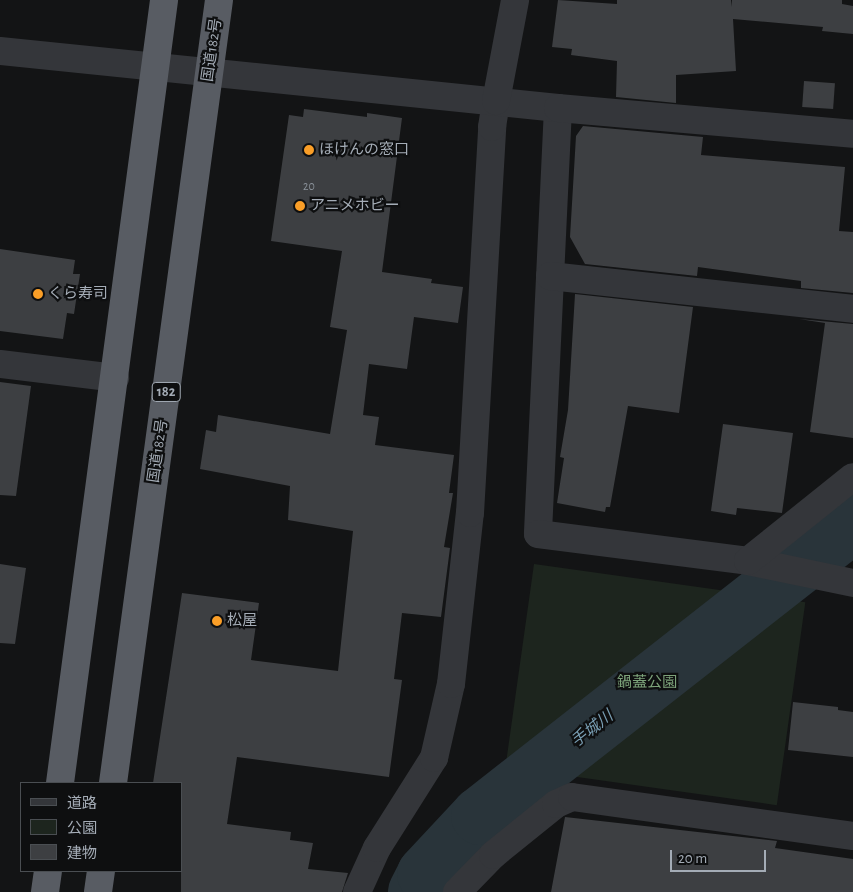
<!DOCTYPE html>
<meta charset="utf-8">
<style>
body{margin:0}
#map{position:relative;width:853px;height:892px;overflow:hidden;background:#131415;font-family:"Alegreya Sans","Noto Sans JP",sans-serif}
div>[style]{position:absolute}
.green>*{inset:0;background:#1d251e;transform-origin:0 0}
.river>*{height:58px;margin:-29px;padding:0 29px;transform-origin:29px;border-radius:29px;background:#29343a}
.building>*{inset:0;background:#3d3f42;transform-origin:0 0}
.minor>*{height:28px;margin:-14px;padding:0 14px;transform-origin:14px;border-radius:14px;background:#34363a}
.tertiary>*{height:28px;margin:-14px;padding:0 14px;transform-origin:14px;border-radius:14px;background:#34363a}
.trunk>*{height:28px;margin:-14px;padding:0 14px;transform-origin:14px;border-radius:14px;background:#585c63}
.dots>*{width:14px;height:14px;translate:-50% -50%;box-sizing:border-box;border:2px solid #0e0f10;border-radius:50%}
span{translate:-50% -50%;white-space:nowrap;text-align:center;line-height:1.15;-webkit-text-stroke:4.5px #0e0f10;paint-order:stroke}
.number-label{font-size:12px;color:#8a9199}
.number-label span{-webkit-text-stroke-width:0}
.shield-label span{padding:1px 4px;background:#0e0f10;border:1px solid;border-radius:4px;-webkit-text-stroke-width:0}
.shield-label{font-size:14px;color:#a4acb6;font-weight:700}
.street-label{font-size:15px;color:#a4acb6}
.poi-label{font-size:15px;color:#a4acb6}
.left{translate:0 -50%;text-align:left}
.park-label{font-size:15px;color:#7ca27a}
.water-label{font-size:16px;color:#799eb3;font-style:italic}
.legend{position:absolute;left:20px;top:782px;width:162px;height:90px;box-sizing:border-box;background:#0e0f10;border:1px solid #4a4e52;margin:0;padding:6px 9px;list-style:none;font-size:15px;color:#a4acb6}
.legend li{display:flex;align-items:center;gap:10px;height:25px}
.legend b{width:25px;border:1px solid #4a4e52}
.scale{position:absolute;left:670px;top:850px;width:96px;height:22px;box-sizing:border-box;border:2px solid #a4acb6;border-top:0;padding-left:6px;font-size:15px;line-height:18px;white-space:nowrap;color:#a4acb6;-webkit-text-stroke:4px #0e0f10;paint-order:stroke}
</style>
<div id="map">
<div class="green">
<i style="left:534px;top:564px;width:274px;height:205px;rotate:8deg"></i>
</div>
<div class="river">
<i style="left:417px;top:892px;width:20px;rotate:-63deg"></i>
<i style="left:426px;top:874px;width:79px;rotate:-47deg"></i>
<i style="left:480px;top:816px;width:474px;rotate:-38.1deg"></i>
</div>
<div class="building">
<i style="clip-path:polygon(558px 0,617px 4px,617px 0,731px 0,732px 7px,732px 0,842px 0,842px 4px,853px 6px,853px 34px,822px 31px,823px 27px,733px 19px,736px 71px,676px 75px,676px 103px,616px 97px,617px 61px,571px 55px,572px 49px,552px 47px)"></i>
<i style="left:804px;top:81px;width:31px;height:26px;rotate:4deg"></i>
<i style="clip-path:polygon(304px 109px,367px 117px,367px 113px,402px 118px,382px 272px,432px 279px,431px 283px,463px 287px,458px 323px,414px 317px,407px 369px,369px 364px,363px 415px,379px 417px,375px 445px,454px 455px,449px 493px,453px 493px,444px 547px,450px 548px,441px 617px,402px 613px,394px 679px,402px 680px,389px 777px,237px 757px,227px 824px,291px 832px,290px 840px,313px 843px,308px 869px,348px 873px,342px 892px,181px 892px,181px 783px,153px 783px,182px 593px,259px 603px,251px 660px,338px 671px,353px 531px,288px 520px,290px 486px,200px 469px,206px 430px,216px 432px,218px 415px,330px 434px,347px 330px,330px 327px,342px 251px,271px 241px,289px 115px,303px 117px)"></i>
<i style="clip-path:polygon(583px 126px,703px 137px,701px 155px,845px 167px,839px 231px,853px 232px,853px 293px,801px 288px,801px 281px,698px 267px,697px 276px,585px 264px,570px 237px,576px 136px)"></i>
<i style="clip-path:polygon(0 249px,75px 260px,73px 274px,80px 274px,74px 314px,67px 313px,63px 339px,0 331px)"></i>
<i style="clip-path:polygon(575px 294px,693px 307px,679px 413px,628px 406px,610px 507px,606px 507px,605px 512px,557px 503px,564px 458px,560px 457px,568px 410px)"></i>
<i style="clip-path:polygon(799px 319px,853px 324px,853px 438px,810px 432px,825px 323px)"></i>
<i style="clip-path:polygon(0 382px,31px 386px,16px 496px,0 495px)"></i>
<i style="clip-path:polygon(723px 424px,793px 433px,782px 513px,737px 508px,736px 515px,711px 511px)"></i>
<i style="clip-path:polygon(0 564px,26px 568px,15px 644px,0 643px)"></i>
<i style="clip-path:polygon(793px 702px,838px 707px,838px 710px,853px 712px,853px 757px,788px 750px)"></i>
<i style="clip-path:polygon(565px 817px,777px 841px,775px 848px,853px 859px,853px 892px,551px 892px)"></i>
</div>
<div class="minor">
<i style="left:558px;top:108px;width:426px;rotate:92.7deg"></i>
<i style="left:538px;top:534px;width:212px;rotate:7.3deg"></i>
<i style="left:748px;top:561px;width:107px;rotate:11.8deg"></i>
<i style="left:550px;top:276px;width:305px;rotate:6.2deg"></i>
<i style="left:0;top:364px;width:116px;rotate:6.9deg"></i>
<i style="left:748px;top:561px;width:134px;rotate:-38.7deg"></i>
<i style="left:357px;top:892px;width:48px;rotate:-65.6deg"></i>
<i style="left:377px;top:848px;width:107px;rotate:-57.7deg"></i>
<i style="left:434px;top:758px;width:76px;rotate:-77.1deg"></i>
<i style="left:451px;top:684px;width:172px;rotate:-83.7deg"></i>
<i style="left:470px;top:513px;width:387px;rotate:-86.7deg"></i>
<i style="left:492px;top:127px;width:26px;rotate:-81deg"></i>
<i style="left:457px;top:892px;width:52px;rotate:-45.8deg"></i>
<i style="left:493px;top:855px;width:81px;rotate:-39deg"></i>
<i style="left:556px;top:804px;width:17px;rotate:-24deg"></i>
<i style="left:572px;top:797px;width:284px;rotate:7.9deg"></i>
</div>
<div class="tertiary">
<i style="left:0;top:51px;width:561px;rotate:5.83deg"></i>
<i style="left:558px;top:108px;width:296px;rotate:5deg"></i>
<i style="left:496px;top:101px;width:103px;rotate:-79.3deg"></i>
</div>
<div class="trunk">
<i style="left:60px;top:783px;width:790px;rotate:-82.43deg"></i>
<i style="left:113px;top:783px;width:790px;rotate:-82.29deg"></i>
<i style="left:45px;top:892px;width:21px;rotate:-82deg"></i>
<i style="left:98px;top:892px;width:21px;rotate:-82deg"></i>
</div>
<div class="dots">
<i style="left:309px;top:150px;background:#fa9e27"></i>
<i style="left:300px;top:206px;background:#fa9e27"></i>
<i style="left:38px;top:294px;background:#fa9e27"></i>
<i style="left:217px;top:621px;background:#fa9e27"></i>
</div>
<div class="number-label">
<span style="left:309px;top:187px">20</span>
</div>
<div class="shield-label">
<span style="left:166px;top:392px">182</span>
</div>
<div class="street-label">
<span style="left:212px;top:50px;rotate:-82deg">国道182号</span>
<span style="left:158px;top:451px;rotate:-82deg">国道182号</span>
</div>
<div class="poi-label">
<span class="left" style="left:319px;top:150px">ほけんの窓口</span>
<span class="left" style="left:310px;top:206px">アニメホビー</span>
<span class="left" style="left:48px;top:294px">くら寿司</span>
<span class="left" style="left:227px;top:621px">松屋</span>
</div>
<div class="park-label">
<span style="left:647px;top:683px">鍋蓋公園</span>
</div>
<div class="water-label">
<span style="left:592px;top:729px;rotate:-38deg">手城川</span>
</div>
<ul class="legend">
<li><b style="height:6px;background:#34363a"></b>道路</li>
<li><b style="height:14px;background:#1d251e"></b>公園</li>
<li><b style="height:14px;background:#3d3f42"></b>建物</li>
</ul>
<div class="scale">20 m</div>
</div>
